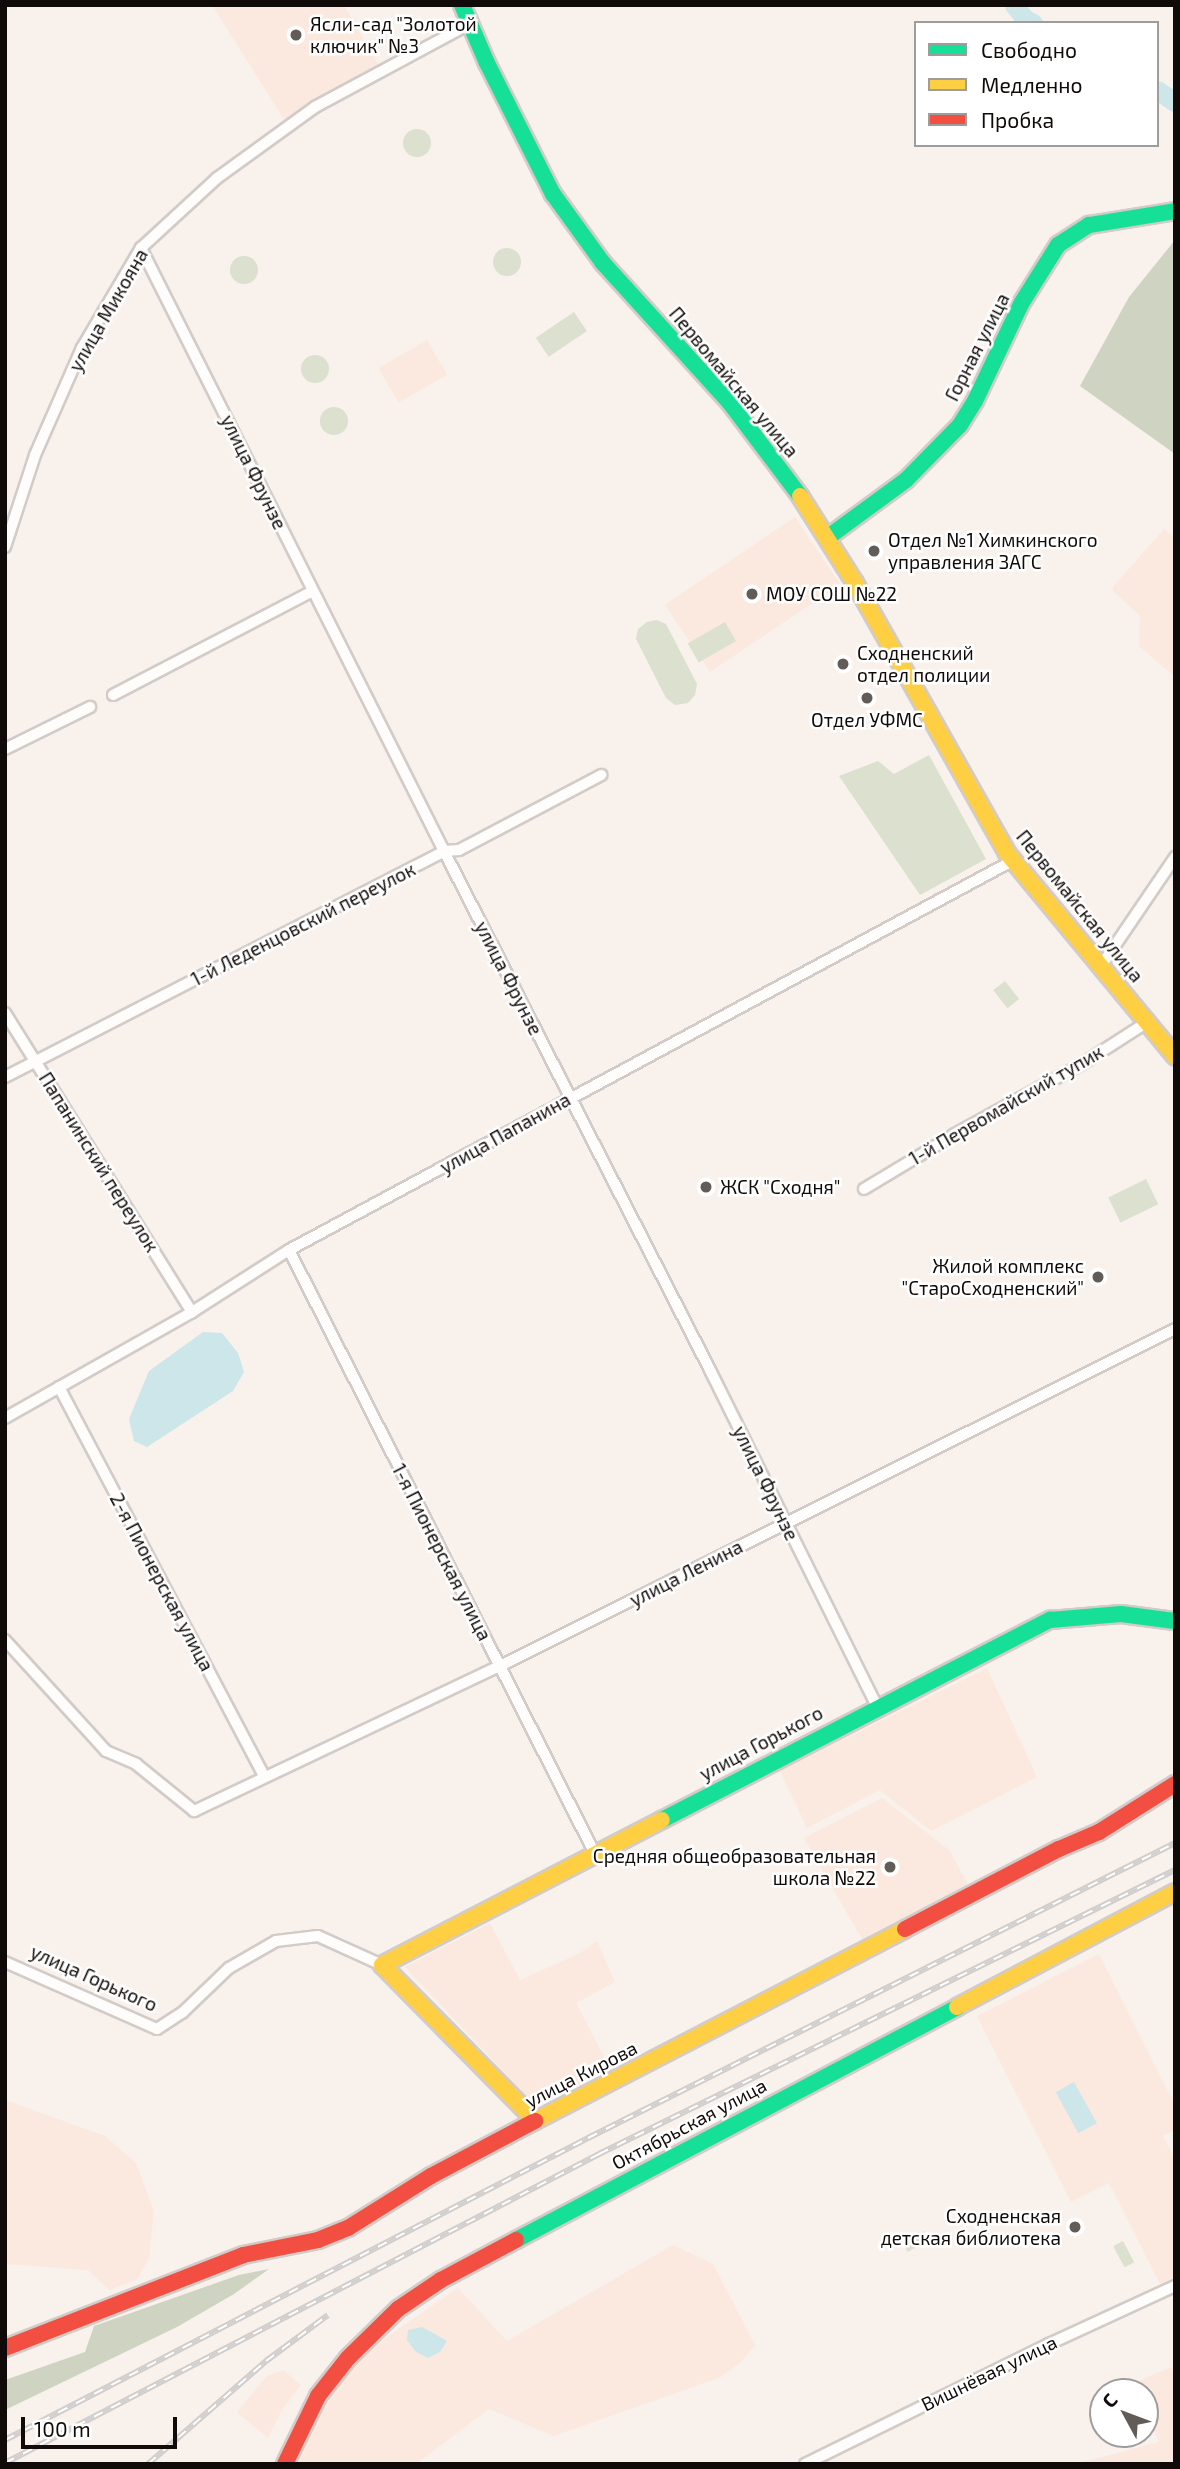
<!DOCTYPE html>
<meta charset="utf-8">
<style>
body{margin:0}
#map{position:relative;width:1180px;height:2469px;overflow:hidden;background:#f9f1ec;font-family:"Exo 2",sans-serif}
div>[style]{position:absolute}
.built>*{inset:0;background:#fbe9df;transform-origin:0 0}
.green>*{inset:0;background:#dbe0cf;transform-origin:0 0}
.round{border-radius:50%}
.forest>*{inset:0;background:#ced3c2}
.water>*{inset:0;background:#cce6ea;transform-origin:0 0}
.river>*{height:19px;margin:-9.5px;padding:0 9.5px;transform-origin:9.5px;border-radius:9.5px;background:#cce6ea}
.roads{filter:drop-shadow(2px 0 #d2cbc7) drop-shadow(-2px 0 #d2cbc7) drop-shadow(0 2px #d2cbc7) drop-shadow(0 -2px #d2cbc7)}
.street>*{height:10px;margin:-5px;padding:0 5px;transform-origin:5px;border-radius:5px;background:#fefdfc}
.fast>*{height:16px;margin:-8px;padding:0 8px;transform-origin:8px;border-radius:8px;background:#16e098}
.slow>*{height:16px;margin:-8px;padding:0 8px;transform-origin:8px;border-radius:8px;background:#ffcf43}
.jam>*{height:16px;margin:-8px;padding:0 8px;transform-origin:8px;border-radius:8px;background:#f24e42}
.rail>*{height:6px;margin-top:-3px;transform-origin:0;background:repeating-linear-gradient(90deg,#fff 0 10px,#d0cecd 0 20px);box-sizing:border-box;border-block:2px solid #d0cecd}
.dots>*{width:19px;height:19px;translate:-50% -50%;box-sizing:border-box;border:4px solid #fff;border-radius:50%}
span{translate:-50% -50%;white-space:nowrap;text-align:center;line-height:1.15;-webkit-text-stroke:5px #fff;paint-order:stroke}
.poi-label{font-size:19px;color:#100b08}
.left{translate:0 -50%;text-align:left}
.right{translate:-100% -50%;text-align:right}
.street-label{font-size:19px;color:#100b08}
.frame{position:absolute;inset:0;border:7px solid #100b08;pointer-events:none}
.legend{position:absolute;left:914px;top:21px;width:245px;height:126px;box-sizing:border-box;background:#fff;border:2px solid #9f9d9c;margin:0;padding:9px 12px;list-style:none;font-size:21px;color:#100b08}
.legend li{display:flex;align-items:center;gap:14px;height:35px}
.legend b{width:35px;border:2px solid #9f9d9c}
.north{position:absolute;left:1089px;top:2378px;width:70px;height:70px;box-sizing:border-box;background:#fff;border:2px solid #9f9d9c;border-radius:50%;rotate:311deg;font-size:19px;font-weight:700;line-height:28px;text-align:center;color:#100b08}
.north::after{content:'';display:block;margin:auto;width:24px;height:32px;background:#625c58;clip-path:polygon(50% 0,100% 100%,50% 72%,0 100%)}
.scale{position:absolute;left:21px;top:2417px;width:156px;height:32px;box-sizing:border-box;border:4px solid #100b08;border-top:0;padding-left:9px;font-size:21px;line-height:24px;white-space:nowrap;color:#100b08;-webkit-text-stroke:5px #fff;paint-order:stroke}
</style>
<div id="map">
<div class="built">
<i style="clip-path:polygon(212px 5px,344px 5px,378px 64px,285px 121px)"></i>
<i style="left:427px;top:340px;width:40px;height:56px;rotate:60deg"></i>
<i style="left:795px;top:517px;width:81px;height:157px;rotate:56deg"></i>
<i style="clip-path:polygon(1164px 529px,1175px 538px,1175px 677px,1139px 646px,1140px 616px,1111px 589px)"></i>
<i style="clip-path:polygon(987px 1668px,1037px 1777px,931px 1831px,880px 1790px,807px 1828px,780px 1771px)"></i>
<i style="clip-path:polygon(882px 1798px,949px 1850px,968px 1884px,862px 1939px,804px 1838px)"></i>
<i style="clip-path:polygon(490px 1923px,520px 1980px,580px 1953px,597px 1941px,615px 1982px,576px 2003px,612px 2072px,535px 2105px,405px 1967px)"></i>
<i style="clip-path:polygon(1099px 1954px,1175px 2105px,1175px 2130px,1163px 2136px,1175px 2159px,1175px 2276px,1160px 2284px,1109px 2183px,1071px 2202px,977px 2016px)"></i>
<i style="clip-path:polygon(5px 2100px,105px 2136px,136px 2163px,154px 2211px,149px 2259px,136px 2280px,109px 2290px,88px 2270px,5px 2264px)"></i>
<i style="clip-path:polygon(673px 2245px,713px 2264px,755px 2345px,741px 2362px,721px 2377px,554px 2436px,489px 2409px,416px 2464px,295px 2464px,315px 2416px,349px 2370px,388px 2336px,458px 2288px,507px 2341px)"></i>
<i style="clip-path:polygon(1171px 2367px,1175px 2376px,1175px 2464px,1075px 2464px,1159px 2442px,1145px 2410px,1145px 2392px,1137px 2392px,1134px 2383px)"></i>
<i style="clip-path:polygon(283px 2370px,301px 2385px,282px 2410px,268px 2438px,237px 2412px,267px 2376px)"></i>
</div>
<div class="green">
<i class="round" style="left:403px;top:129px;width:28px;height:28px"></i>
<i class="round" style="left:493px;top:248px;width:28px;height:28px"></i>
<i class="round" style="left:230px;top:256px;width:28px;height:28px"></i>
<i style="left:574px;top:312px;width:23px;height:46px;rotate:56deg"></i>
<i class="round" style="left:301px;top:355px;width:28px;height:28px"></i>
<i class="round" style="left:320px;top:407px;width:28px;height:28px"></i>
<i style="clip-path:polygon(657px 620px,666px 624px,697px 684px,695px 695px,688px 703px,675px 705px,666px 698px,636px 639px,638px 629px,647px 622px)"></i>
<i style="left:725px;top:622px;width:22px;height:43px;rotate:60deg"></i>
<i style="clip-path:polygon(929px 755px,986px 859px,920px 895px,839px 776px,878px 761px,894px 774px)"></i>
<i style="left:1005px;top:981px;width:23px;height:15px;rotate:52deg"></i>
<i style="left:1146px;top:1179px;width:28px;height:42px;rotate:64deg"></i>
<i style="left:924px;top:2231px;width:11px;height:24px;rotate:63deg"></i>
<i style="left:1123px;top:2241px;width:24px;height:11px;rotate:62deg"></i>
</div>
<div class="forest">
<i style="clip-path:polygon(1175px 240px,1175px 454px,1080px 386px,1129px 297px)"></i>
<i style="clip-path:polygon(269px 2269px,234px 2294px,177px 2327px,5px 2410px,5px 2380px,85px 2352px,94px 2326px,239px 2275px)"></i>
</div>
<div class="water">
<i style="clip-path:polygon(203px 1332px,222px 1333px,238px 1353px,244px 1372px,233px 1391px,147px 1447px,134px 1441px,129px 1419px,149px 1371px)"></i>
<i style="left:1074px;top:2082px;width:47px;height:21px;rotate:61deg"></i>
<i style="clip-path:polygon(422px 2327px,447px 2341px,440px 2352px,428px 2358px,416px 2352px,407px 2340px,408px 2330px)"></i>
</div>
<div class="river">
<i style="left:1014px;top:5px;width:18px;rotate:52deg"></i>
<i style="left:1025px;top:19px;width:9px;rotate:27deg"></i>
<i style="left:1157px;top:90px;width:22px;rotate:34deg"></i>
</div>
<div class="roads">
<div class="street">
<i style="left:141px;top:248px;width:675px;rotate:63.32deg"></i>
<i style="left:444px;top:851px;width:583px;rotate:62.86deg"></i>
<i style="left:710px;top:1370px;width:376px;rotate:63.6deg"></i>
<i style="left:5px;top:547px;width:97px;rotate:-71.9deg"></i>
<i style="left:35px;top:455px;width:117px;rotate:-66.3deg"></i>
<i style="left:82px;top:348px;width:116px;rotate:-59.5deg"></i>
<i style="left:141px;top:248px;width:103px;rotate:-42.6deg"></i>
<i style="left:217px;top:178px;width:121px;rotate:-35.9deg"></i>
<i style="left:315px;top:107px;width:175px;rotate:-28.3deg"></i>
<i style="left:113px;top:695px;width:225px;rotate:-27.5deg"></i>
<i style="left:5px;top:749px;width:95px;rotate:-26.3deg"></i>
<i style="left:1101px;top:966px;width:132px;rotate:-55.8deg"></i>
<i style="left:5px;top:1013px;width:353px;rotate:58deg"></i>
<i style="left:5px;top:1077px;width:494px;rotate:-27.2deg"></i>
<i style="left:444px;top:851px;width:15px;rotate:-4deg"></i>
<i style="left:459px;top:850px;width:161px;rotate:-27.8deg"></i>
<i style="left:864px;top:1189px;width:106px;rotate:-31.1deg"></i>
<i style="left:955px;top:1134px;width:145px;rotate:-28.9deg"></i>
<i style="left:1082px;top:1064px;width:80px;rotate:-32.7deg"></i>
<i style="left:289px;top:1250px;width:677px;rotate:63.13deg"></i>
<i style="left:59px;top:1387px;width:441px;rotate:62.2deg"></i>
<i style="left:5px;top:1418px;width:215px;rotate:-29.5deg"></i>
<i style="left:192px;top:1312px;width:115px;rotate:-32.6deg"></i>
<i style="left:289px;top:1250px;width:821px;rotate:-28.28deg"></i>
<i style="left:5px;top:1640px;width:150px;rotate:47.7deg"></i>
<i style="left:106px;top:1751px;width:33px;rotate:23deg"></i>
<i style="left:136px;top:1764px;width:75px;rotate:39deg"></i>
<i style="left:194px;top:1811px;width:339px;rotate:-25.4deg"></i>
<i style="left:500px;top:1666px;width:754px;rotate:-26.53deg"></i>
<i style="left:5px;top:1962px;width:166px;rotate:23.8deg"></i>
<i style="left:157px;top:2029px;width:30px;rotate:-33deg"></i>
<i style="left:182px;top:2013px;width:65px;rotate:-43.8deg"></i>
<i style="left:229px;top:1968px;width:54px;rotate:-29.9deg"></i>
<i style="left:276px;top:1941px;width:42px;rotate:-6.8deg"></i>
<i style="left:318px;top:1936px;width:70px;rotate:24.4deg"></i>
<i style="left:805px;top:2464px;width:272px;rotate:-26.2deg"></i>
<i style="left:1049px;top:2344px;width:139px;rotate:-24.7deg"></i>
</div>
<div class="fast">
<i style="left:462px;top:5px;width:63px;rotate:66.7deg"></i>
<i style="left:487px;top:63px;width:147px;rotate:63.3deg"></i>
<i style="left:553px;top:194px;width:85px;rotate:54.1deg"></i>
<i style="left:603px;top:263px;width:189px;rotate:47.8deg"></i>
<i style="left:730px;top:403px;width:116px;rotate:53deg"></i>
<i style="left:827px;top:538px;width:98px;rotate:-36.3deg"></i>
<i style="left:906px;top:480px;width:77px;rotate:-45.5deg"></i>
<i style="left:960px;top:425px;width:28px;rotate:-58deg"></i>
<i style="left:975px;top:401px;width:107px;rotate:-64.6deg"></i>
<i style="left:1021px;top:304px;width:70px;rotate:-57.9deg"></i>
<i style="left:1058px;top:245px;width:37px;rotate:-33deg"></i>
<i style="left:1089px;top:225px;width:87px;rotate:-9.2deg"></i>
<i style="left:662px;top:1820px;width:437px;rotate:-27.3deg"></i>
<i style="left:1050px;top:1620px;width:71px;rotate:-4.8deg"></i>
<i style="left:1121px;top:1614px;width:54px;rotate:7.4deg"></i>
<i style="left:516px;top:2240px;width:499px;rotate:-27.8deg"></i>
</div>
<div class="slow">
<i style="left:800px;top:496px;width:103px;rotate:57.7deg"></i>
<i style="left:855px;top:583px;width:310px;rotate:60.6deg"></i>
<i style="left:1007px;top:853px;width:264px;rotate:50.4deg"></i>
<i style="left:957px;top:2007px;width:246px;rotate:-27.8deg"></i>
<i style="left:535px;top:2121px;width:417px;rotate:-27.4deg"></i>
<i style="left:533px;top:2122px;width:12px;rotate:-121deg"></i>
<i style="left:527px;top:2112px;width:206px;rotate:-134.6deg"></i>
<i style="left:382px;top:1965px;width:315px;rotate:-27.4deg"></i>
</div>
<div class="jam">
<i style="left:905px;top:1929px;width:174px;rotate:-27.5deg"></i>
<i style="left:1059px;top:1849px;width:43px;rotate:-23deg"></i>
<i style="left:1099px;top:1832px;width:90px;rotate:-32.3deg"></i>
<i style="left:5px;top:2348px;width:256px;rotate:-21.3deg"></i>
<i style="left:243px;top:2255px;width:76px;rotate:-11.3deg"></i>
<i style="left:318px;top:2240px;width:32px;rotate:-22deg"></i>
<i style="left:348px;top:2228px;width:98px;rotate:-32.1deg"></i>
<i style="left:431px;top:2176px;width:118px;rotate:-27.9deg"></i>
<i style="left:285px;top:2464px;width:76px;rotate:-64.1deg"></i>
<i style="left:318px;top:2396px;width:48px;rotate:-51.7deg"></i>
<i style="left:348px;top:2358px;width:70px;rotate:-44.4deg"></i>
<i style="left:398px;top:2309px;width:52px;rotate:-34deg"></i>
<i style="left:441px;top:2280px;width:85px;rotate:-28.1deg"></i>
</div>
</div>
<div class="rail">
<i style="left:5px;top:2440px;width:657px;rotate:-27.38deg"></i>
<i style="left:588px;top:2138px;width:657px;rotate:-26.68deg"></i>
<i style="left:5px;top:2463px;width:670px;rotate:-27.48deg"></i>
<i style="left:599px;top:2154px;width:642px;rotate:-26.25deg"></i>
<i style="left:148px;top:2464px;width:157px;rotate:-41.1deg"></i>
<i style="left:266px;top:2361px;width:77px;rotate:-36.6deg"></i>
</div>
<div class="dots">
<i style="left:296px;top:35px;background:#625c58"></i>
<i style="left:874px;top:551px;background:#625c58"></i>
<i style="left:752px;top:594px;background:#625c58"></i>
<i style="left:843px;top:664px;background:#625c58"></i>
<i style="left:867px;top:698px;background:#625c58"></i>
<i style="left:706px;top:1187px;background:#625c58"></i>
<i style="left:1098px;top:1277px;background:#625c58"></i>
<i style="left:890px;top:1867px;background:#625c58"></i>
<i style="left:1075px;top:2227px;background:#625c58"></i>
</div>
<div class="poi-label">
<span class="left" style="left:310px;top:35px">Ясли-сад "Золотой<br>ключик" №3</span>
<span class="left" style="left:888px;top:551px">Отдел №1 Химкинского<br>управления ЗАГС</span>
<span class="left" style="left:766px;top:594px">МОУ СОШ №22</span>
<span class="left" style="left:857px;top:664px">Сходненский<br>отдел полиции</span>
<span style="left:867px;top:720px">Отдел УФМС</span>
<span class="left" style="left:720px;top:1187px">ЖСК "Сходня"</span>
<span class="right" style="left:1084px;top:1277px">Жилой комплекс<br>"СтароСходненский"</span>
<span class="right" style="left:876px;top:1867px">Средняя общеобразовательная<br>школа №22</span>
<span class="right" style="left:1061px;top:2227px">Сходненская<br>детская библиотека</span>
</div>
<div class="street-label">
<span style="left:108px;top:310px;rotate:-60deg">улица Микояна</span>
<span style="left:977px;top:347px;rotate:-63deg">Горная улица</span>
<span style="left:734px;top:382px;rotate:50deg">Первомайская улица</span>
<span style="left:254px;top:472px;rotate:64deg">улица Фрунзе</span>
<span style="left:1080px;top:906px;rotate:51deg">Первомайская улица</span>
<span style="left:303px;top:924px;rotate:-27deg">1-й Леденцовский переулок</span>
<span style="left:509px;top:978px;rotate:63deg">улица Фрунзе</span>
<span style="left:1006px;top:1105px;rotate:-30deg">1-й Первомайский тупик</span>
<span style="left:505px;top:1133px;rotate:-29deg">улица Папанина</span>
<span style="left:99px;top:1162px;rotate:58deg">Папанинский переулок</span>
<span style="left:766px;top:1483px;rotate:64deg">улица Фрунзе</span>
<span style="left:442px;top:1552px;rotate:63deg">1-я Пионерская улица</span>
<span style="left:686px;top:1573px;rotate:-27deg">улица Ленина</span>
<span style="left:162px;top:1582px;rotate:62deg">2-я Пионерская улица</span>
<span style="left:761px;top:1743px;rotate:-28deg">улица Горького</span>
<span style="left:94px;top:1978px;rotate:24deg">улица Горького</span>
<span style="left:581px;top:2074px;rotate:-27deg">улица Кирова</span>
<span style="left:689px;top:2124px;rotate:-28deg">Октябрьская улица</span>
<span style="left:989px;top:2373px;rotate:-26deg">Вишнёвая улица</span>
</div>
<div class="frame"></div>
<ul class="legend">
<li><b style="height:9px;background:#16e098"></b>Свободно</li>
<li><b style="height:9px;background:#ffcf43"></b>Медленно</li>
<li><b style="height:9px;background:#f24e42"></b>Пробка</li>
</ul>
<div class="north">С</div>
<div class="scale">100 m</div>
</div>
